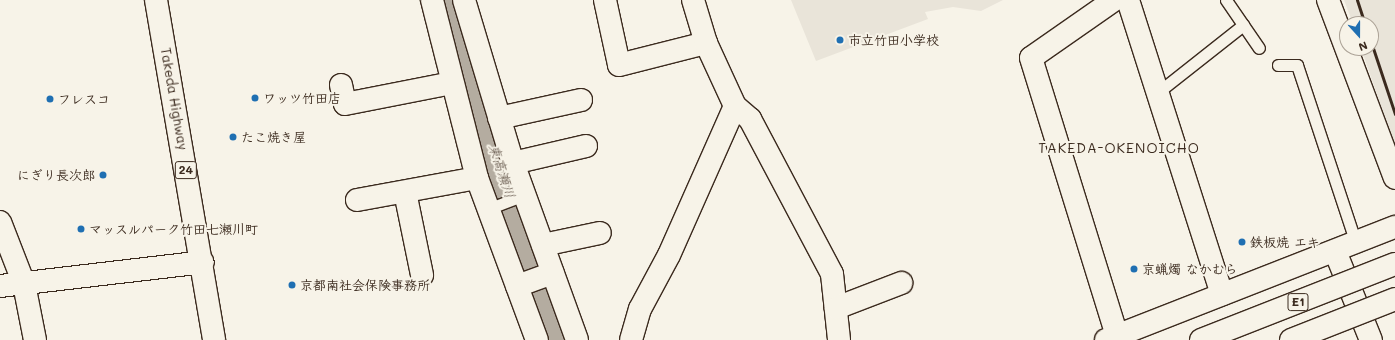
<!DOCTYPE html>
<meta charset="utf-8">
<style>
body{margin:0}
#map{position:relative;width:1395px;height:340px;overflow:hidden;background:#f7f3e8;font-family:Mali,"Klee One",sans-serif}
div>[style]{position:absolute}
.built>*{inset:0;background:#e9e4d9}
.river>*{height:40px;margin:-20px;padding:0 20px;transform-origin:20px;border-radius:20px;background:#b4aca0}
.roads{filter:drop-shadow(1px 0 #3b2a1e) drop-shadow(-1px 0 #3b2a1e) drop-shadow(0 1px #3b2a1e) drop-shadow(0 -1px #3b2a1e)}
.lane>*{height:11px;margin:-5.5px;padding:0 5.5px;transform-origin:5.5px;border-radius:5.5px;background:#f7f3e8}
.street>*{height:22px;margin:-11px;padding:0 11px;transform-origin:11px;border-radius:11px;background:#f7f3e8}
.secondary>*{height:22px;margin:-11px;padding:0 11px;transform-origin:11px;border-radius:11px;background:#f7f3e8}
.highway>*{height:22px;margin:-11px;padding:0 11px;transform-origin:11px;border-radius:11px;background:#f7f3e8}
.rail>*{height:3px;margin:-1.5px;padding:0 1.5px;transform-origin:1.5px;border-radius:1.5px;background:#3b2a1e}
.bridges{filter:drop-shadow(1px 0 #3b2a1e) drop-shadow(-1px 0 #3b2a1e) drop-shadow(0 1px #3b2a1e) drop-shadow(0 -1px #3b2a1e)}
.highway-bridge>*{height:22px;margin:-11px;padding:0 11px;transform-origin:11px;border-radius:11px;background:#f7f3e8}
.dots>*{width:11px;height:11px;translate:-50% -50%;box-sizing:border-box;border:2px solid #f7f3e8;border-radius:50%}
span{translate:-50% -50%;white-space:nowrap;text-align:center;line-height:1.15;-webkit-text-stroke:4px #f7f3e8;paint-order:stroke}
.shield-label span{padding:1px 3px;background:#f7f3e8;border:1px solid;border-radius:3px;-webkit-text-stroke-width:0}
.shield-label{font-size:12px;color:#3b2a1e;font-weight:700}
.poi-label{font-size:13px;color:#3b2a1e;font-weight:700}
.left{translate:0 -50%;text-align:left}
.right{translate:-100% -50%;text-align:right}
.street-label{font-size:13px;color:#3b2a1e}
.neighbourhood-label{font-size:14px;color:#3b2a1e;letter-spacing:1px}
.water-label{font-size:14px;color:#5f5145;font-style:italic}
.north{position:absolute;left:1339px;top:16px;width:40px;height:40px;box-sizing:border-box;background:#f7f3e8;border:1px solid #aca397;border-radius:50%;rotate:159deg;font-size:11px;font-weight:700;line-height:16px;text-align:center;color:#3b2a1e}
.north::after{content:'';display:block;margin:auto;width:14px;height:18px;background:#1f6fb2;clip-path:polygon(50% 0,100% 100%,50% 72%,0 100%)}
</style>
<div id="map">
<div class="built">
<i style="clip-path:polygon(791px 0,1003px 0,981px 11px,953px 7px,925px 12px,928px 19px,816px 61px)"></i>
<i style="clip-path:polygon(1344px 0,1395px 0,1395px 147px,1361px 48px,1371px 48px,1371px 24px,1353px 24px)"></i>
</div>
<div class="river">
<i style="left:451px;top:0;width:171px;rotate:73.7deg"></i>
<i style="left:499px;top:164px;width:187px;rotate:70.6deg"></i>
</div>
<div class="roads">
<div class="lane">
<i style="left:1226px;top:0;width:58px;rotate:55.5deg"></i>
<i style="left:1278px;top:65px;width:19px"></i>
<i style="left:1297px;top:65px;width:188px;rotate:71.7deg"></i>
<i style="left:1157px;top:93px;width:110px;rotate:-38.3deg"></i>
<i style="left:488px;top:209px;width:40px;rotate:-21deg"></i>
</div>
<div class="street">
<i style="left:432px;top:0;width:184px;rotate:75.8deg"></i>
<i style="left:477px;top:178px;width:173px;rotate:69.7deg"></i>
<i style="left:464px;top:0;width:170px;rotate:73.3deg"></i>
<i style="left:513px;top:163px;width:188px;rotate:70.1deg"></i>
<i style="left:605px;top:0;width:66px;rotate:77.8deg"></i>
<i style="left:619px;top:65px;width:90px;rotate:-14.2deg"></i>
<i style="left:1114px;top:0;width:101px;rotate:145.1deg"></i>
<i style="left:1031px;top:58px;width:291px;rotate:72.8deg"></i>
<i style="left:1128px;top:0;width:309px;rotate:72.3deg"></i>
<i style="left:1328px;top:0;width:190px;rotate:69.4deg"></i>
<i style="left:341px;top:85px;width:19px;rotate:78deg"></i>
<i style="left:345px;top:104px;width:109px;rotate:-11.1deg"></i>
<i style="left:735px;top:106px;width:20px;rotate:41deg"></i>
<i style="left:750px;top:119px;width:175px;rotate:62.1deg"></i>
<i style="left:832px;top:274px;width:66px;rotate:83.9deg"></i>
<i style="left:499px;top:118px;width:84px;rotate:-12.4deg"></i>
<i style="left:513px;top:163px;width:75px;rotate:-13.1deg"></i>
<i style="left:405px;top:192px;width:85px;rotate:78.4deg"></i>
<i style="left:357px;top:200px;width:122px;rotate:-10.4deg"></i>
<i style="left:0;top:222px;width:66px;rotate:68.8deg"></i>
<i style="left:24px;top:284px;width:57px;rotate:78.9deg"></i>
<i style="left:543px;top:245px;width:58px;rotate:-11.9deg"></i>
<i style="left:0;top:286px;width:204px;rotate:-6.7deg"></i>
<i style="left:517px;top:286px;width:38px;rotate:-20deg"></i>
<i style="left:836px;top:308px;width:70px;rotate:-21deg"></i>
<i style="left:631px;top:340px;width:32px;rotate:-74deg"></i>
<i style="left:640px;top:309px;width:61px;rotate:-61.8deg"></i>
<i style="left:669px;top:255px;width:163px;rotate:-66.1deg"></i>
<i style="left:735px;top:106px;width:69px;rotate:-114.7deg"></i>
<i style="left:706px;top:43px;width:45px;rotate:-106.8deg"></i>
</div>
<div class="secondary">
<i style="left:1335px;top:251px;width:96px;rotate:68deg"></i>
<i style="left:1106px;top:340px;width:310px;rotate:-21.4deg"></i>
</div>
<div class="highway">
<i style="left:156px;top:0;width:345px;rotate:80.3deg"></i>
</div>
</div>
<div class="rail">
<i style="left:1357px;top:0;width:25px;rotate:72deg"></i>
<i style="left:1371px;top:42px;width:76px;rotate:71.6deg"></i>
</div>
<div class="bridges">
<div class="highway-bridge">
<i style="left:1201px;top:340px;width:208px;rotate:-21.4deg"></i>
<i style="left:1291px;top:340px;width:112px;rotate:-21.5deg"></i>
</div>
</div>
<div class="dots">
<i style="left:840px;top:40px;background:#1f6fb2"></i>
<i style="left:255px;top:98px;background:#1f6fb2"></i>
<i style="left:50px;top:99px;background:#1f6fb2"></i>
<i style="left:233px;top:137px;background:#1f6fb2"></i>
<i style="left:103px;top:175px;background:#1f6fb2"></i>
<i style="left:81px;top:229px;background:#1f6fb2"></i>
<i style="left:1242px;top:242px;background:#1f6fb2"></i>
<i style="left:1134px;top:269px;background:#1f6fb2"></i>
<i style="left:292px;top:285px;background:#1f6fb2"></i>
</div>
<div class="shield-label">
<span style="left:186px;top:170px">24</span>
<span style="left:1298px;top:302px">E1</span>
</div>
<div class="poi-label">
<span class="left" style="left:848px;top:40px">市立竹田小学校</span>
<span class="left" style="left:263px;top:98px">ワッツ竹田店</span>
<span class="left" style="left:58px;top:99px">フレスコ</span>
<span class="left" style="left:241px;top:137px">たこ焼き屋</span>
<span class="right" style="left:95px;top:175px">にぎり長次郎</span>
<span class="left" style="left:89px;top:229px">マッスルパーク竹田七瀬川町</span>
<span class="left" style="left:1250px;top:242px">鉄板焼 エキ</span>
<span class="left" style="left:1142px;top:269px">京蝋燭 なかむら</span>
<span class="left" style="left:300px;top:285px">京都南社会保険事務所</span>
</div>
<div class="street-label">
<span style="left:174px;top:99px;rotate:80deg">Takeda Highway</span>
</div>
<div class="neighbourhood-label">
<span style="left:1119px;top:148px">TAKEDA-OKENOICHO</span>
</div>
<div class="water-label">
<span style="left:502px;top:171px;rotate:72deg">東高瀬川</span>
</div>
<div class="north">N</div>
</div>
